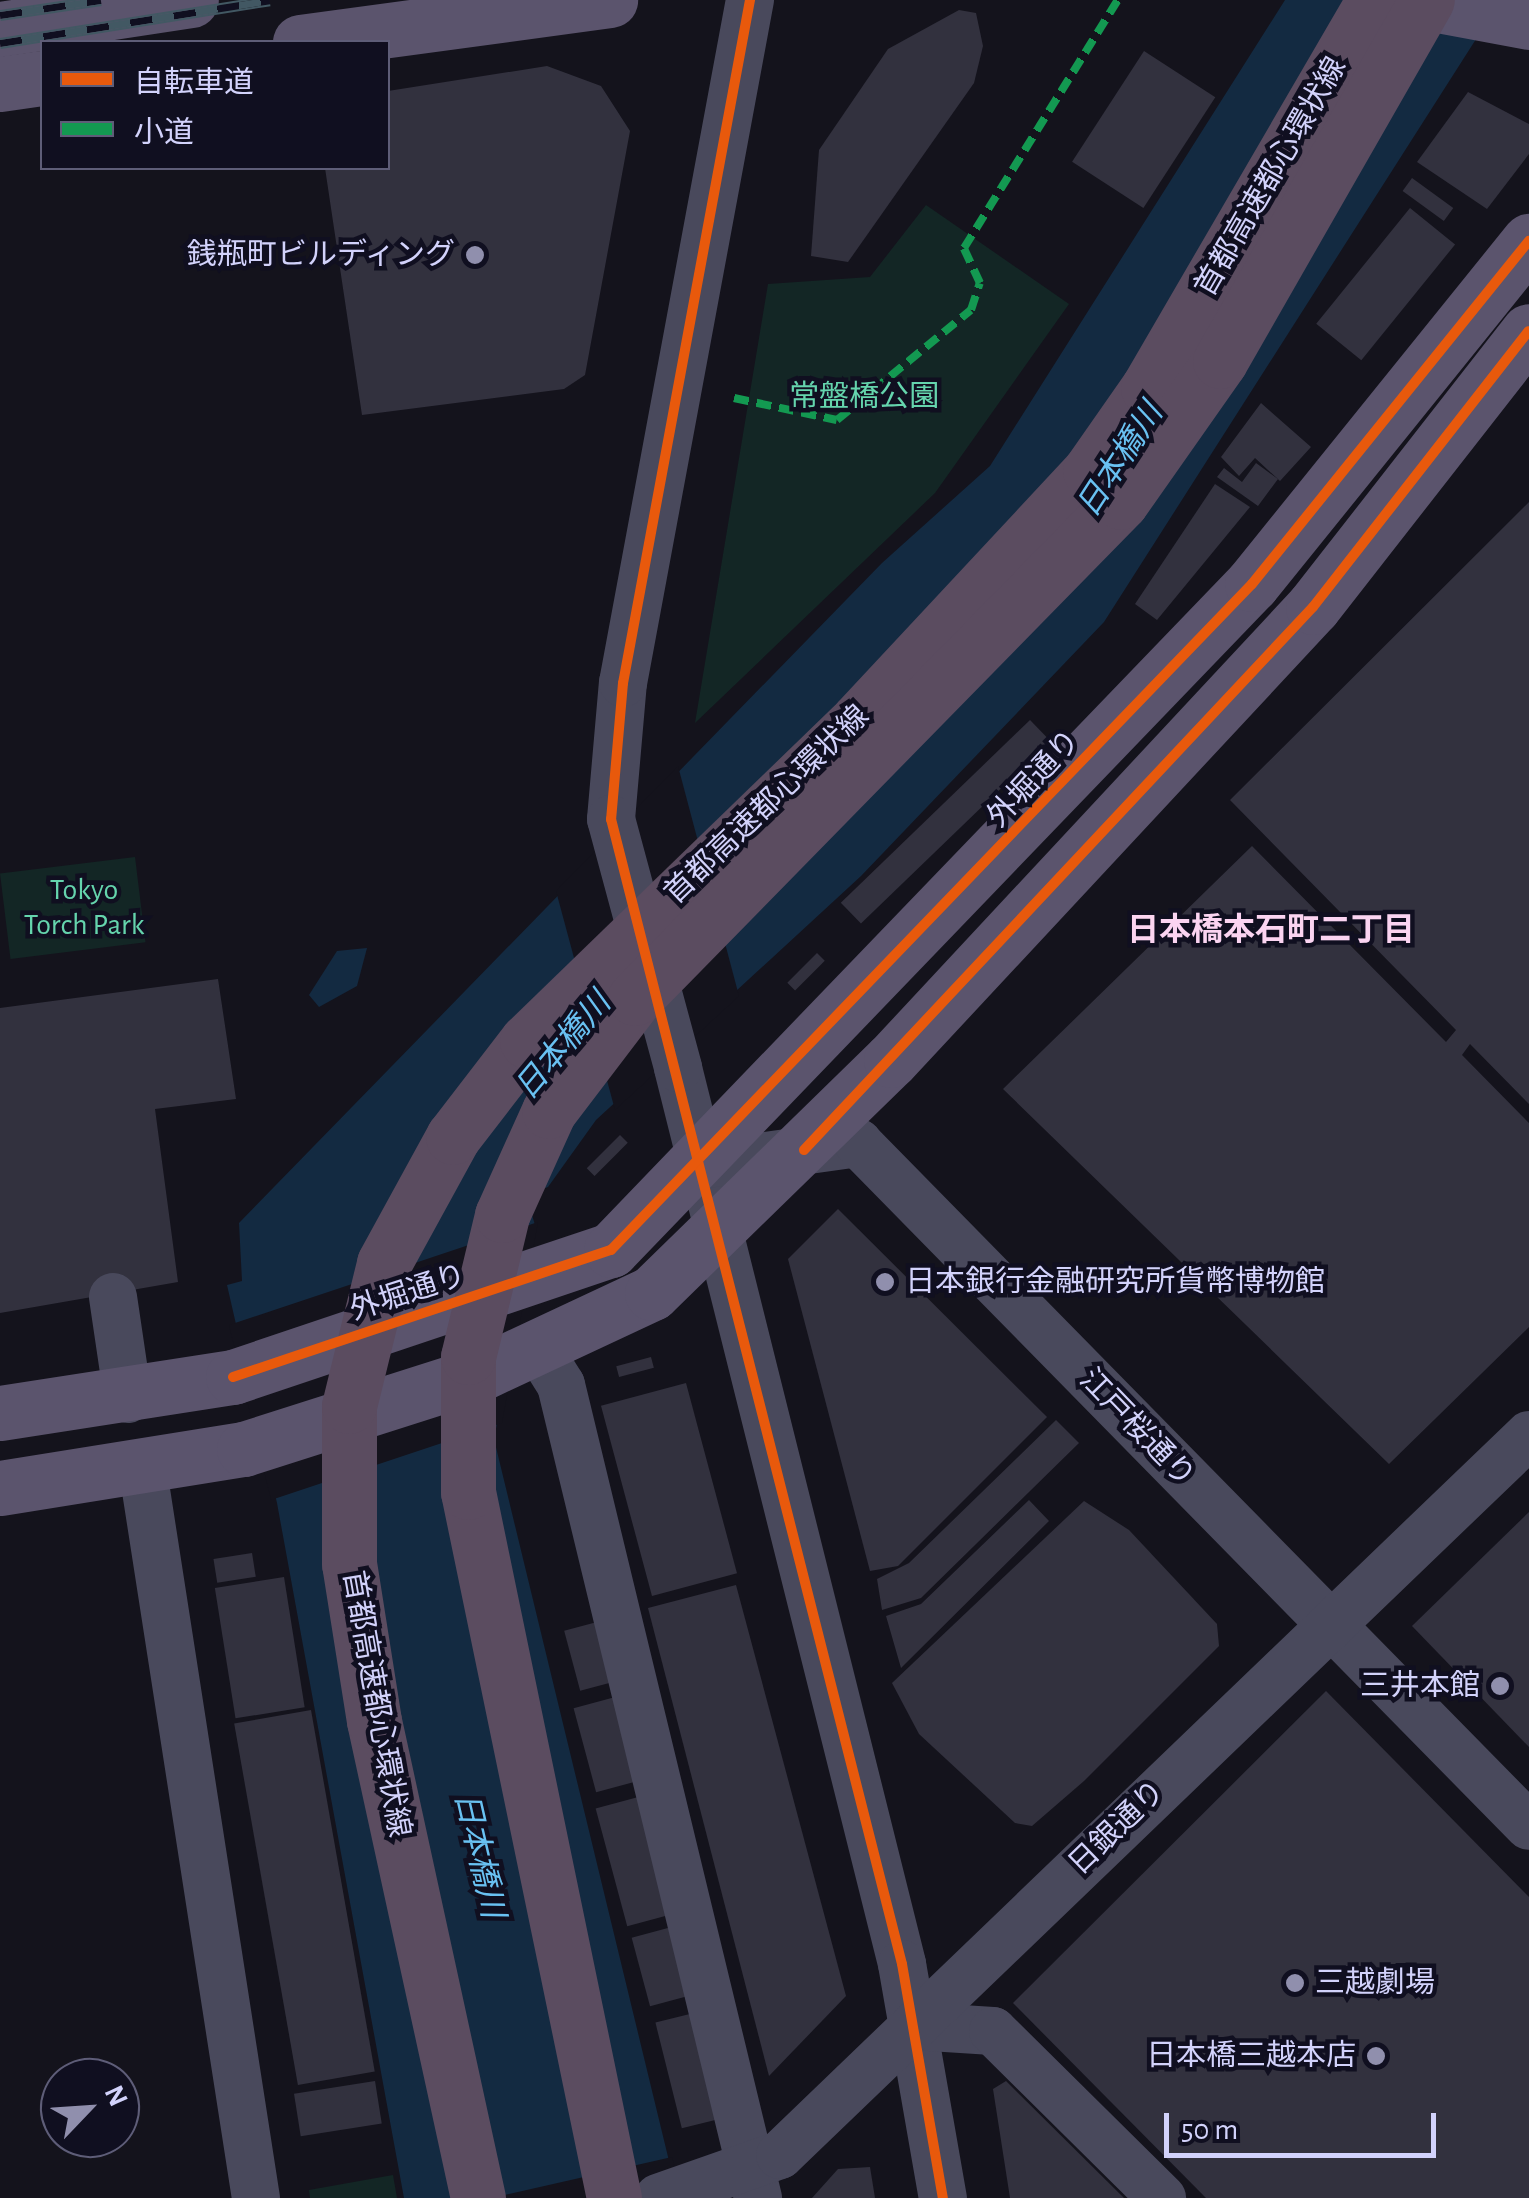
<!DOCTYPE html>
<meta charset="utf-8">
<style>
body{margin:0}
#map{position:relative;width:1529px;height:2198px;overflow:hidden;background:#14131c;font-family:"Alegreya Sans","Noto Sans JP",sans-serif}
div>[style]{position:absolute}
.green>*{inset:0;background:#132625;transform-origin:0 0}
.water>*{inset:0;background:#132a41}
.pier>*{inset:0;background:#14131c}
.building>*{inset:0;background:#32313e;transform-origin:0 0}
.minor>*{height:48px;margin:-24px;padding:0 24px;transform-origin:24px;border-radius:24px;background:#49495c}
.major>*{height:55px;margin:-27.5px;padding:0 27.5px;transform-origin:27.5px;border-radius:27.5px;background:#5b546d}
.rail>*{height:11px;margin-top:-5.5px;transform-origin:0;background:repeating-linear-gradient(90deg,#100f20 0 22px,#425863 0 44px);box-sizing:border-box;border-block:2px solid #425863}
.minor-bridge>*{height:48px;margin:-24px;padding:0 24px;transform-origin:24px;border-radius:24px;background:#49495c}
.highway-bridge>*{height:55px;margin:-27.5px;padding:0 27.5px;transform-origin:27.5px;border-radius:27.5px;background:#5b4c60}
.quiet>*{height:8px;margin-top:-4px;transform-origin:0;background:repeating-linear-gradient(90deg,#139951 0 15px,transparent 0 23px)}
.cycleway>*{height:10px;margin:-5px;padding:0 5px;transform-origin:5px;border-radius:5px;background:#e8590c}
.dots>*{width:28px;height:28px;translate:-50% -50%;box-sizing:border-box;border:5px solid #100f20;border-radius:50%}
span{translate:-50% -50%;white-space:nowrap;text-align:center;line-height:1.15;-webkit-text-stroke:9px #100f20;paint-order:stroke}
.street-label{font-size:30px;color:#d2d2fb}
.poi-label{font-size:30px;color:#d2d2fb}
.right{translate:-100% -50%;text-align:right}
.left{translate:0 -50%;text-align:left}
.park-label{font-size:30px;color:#65d4ad}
.water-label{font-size:32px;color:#69c1f2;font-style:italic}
.neighbourhood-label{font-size:32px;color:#fbd4f1;font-weight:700}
.legend{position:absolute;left:40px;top:40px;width:350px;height:130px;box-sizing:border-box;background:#100f20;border:2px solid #5e5d78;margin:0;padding:12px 18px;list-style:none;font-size:30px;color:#d2d2fb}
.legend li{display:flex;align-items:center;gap:20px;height:50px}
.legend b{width:50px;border:2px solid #5e5d78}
.north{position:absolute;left:40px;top:2058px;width:100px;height:100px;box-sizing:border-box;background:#100f20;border:2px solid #5e5d78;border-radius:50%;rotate:65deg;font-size:28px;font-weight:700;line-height:40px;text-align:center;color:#d2d2fb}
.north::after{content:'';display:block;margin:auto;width:35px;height:45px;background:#908fad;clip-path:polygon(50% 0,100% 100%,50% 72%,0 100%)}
.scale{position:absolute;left:1164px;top:2113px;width:272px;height:45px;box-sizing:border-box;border:5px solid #d2d2fb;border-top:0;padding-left:12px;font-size:30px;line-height:35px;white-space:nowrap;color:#d2d2fb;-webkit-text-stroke:8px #100f20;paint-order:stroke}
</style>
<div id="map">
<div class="green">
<i style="clip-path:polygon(926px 205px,1069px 304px,935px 493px,695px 723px,768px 284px,870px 277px)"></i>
<i style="left:135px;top:857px;width:86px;height:136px;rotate:83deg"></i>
<i style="clip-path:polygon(393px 2175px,397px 2198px,310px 2198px,309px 2190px)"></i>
</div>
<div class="water">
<i style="clip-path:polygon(1285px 0,1501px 0,1104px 622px,861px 876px,596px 1120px,548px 1187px,526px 1195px,535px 1225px,494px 1439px,678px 2198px,404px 2198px,277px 1503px,227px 1285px,242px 1281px,239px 1223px,882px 563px,990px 466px)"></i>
<i style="clip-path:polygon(367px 948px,357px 986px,319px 1007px,309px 995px,337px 951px)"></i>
</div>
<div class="pier">
<i style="clip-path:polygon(678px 766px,739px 996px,615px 1110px,556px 891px)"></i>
<i style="clip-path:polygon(538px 1222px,502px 1423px,271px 1500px,229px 1325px)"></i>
<i style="clip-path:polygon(672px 2157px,683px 2198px,491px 2198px)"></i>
</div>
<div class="building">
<i style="clip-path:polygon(959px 10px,976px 13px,983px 46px,974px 83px,848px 262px,811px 256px,819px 150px,888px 49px)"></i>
<i style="left:1144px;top:51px;width:85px;height:132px;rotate:33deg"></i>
<i style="clip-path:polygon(547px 66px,601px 86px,630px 131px,585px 375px,564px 389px,362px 415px,325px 168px,388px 168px,388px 91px)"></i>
<i style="clip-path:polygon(1468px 92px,1529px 124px,1529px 154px,1487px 209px,1417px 162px)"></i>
<i style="left:1412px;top:178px;width:51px;height:16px;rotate:36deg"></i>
<i style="left:1410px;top:208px;width:58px;height:149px;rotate:39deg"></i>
<i style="clip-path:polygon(1261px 403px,1311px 447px,1280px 481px,1255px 458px,1239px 476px,1221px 457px)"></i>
<i style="clip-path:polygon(1256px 463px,1278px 479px,1258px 506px,1217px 477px,1224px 468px,1242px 482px)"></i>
<i style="clip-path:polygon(1215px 484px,1250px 507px,1157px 620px,1135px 604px)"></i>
<i style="clip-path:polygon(1529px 502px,1529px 1104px,1470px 1044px,1462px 1055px,1529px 1123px,1529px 1327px,1389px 1464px,1003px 1089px,1252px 846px,1446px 1042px,1456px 1030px,1230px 800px)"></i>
<i style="left:1030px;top:720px;width:29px;height:263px;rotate:46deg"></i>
<i style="left:817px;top:953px;width:11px;height:42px;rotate:45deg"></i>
<i style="clip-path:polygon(218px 979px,236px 1099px,155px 1109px,178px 1282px,0 1313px,0 1008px)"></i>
<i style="left:620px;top:1135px;width:11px;height:47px;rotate:45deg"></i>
<i style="clip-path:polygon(838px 1209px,1047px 1417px,898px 1566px,870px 1571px,788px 1259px)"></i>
<i style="left:651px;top:1357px;width:11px;height:36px;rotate:75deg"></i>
<i style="left:686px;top:1383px;width:197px;height:88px;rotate:75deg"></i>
<i style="clip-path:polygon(1056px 1420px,1079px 1443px,921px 1598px,882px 1610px,877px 1579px,909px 1563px)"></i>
<i style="clip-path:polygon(1029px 1500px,1049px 1521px,901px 1668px,886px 1616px,921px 1604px)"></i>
<i style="clip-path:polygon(1084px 1501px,1129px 1530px,1217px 1624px,1219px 1646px,1084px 1781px,1032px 1826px,1015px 1823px,919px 1734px,892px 1683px)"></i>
<i style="clip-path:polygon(1529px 1512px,1529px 1747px,1412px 1626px)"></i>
<i style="left:252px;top:1553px;width:24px;height:39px;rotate:81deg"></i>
<i style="left:284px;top:1577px;width:132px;height:70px;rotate:81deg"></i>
<i style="clip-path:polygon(736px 1585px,846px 1996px,769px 2076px,648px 1608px)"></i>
<i style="left:597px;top:1622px;width:62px;height:34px;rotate:75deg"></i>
<i style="clip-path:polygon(1326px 1691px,1529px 1897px,1529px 2198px,1206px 2198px,1013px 2003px)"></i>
<i style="left:619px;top:1696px;width:87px;height:47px;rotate:75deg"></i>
<i style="left:311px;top:1710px;width:367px;height:78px;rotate:80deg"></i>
<i style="left:642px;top:1796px;width:122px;height:48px;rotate:75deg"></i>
<i style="left:679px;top:1925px;width:71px;height:49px;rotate:75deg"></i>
<i style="left:702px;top:2011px;width:109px;height:48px;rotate:76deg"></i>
<i style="left:375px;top:2081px;width:43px;height:82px;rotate:81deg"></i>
<i style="clip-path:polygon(1006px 2081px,1124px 2198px,1010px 2198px,993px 2089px)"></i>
<i style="clip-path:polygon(870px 2167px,875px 2198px,812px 2198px,838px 2169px)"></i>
</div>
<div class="minor">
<i style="left:611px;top:819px;width:137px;rotate:-85deg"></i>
<i style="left:623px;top:683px;width:695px;rotate:-79.47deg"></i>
<i style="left:678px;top:1068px;width:924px;rotate:75.96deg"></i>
<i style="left:902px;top:1964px;width:238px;rotate:80.1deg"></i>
<i style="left:700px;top:1165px;width:160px;rotate:-7.9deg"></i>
<i style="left:858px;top:1143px;width:957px;rotate:45.51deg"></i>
<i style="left:113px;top:1297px;width:103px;rotate:81.6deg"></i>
<i style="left:539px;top:1350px;width:41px;rotate:57.8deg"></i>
<i style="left:561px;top:1385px;width:837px;rotate:76.38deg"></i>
<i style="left:143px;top:1471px;width:736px;rotate:81.17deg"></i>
<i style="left:914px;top:2026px;width:79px;rotate:3.6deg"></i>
<i style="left:993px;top:2031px;width:238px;rotate:44.7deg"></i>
<i style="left:658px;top:2198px;width:129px;rotate:-19.4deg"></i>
<i style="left:780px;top:2155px;width:1039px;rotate:-43.87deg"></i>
</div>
<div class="major">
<i style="left:1411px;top:0;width:120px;rotate:10.6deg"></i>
<i style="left:0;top:29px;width:193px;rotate:-8.6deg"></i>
<i style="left:300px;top:42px;width:313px;rotate:-7.7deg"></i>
<i style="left:0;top:84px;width:42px;rotate:-8.1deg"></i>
<i style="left:0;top:1413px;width:236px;rotate:-8.8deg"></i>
<i style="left:233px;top:1377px;width:399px;rotate:-18.6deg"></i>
<i style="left:611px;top:1250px;width:924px;rotate:-46.1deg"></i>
<i style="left:1252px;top:584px;width:441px;rotate:-51.1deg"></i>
<i style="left:0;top:1488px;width:247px;rotate:-9.1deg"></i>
<i style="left:244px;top:1449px;width:247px;rotate:-17.7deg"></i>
<i style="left:479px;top:1374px;width:191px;rotate:-25.1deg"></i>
<i style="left:652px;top:1293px;width:334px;rotate:-44.3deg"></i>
<i style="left:891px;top:1060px;width:619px;rotate:-47.03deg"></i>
<i style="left:1313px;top:607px;width:350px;rotate:-52deg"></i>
</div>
<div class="rail">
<i style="left:0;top:15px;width:102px;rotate:-8.4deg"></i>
<i style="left:0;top:43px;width:273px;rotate:-9deg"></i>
</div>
<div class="minor-bridge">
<i style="left:611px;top:819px;width:258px;rotate:74.9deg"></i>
</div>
<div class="highway-bridge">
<i style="left:478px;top:2198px;width:488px;rotate:-102.3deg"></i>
<i style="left:374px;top:1721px;width:159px;rotate:-99deg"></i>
<i style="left:349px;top:1564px;width:158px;rotate:-90deg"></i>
<i style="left:349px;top:1406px;width:147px;rotate:-76.2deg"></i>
<i style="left:384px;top:1263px;width:144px;rotate:-61.3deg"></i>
<i style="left:453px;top:1137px;width:121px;rotate:-52.4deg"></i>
<i style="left:527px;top:1041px;width:461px;rotate:-44.1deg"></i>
<i style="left:858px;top:720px;width:340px;rotate:-47deg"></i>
<i style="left:1090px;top:471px;width:101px;rotate:-55.1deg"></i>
<i style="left:1148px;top:388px;width:449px;rotate:-59.8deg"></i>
<i style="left:614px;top:2198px;width:721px;rotate:-101.68deg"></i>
<i style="left:468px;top:1492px;width:135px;rotate:-90deg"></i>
<i style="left:468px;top:1357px;width:146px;rotate:-76.5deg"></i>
<i style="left:502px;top:1215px;width:114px;rotate:-65.7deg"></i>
<i style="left:549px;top:1111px;width:142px;rotate:-52.7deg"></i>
<i style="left:635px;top:998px;width:694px;rotate:-45.58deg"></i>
<i style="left:1121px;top:502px;width:172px;rotate:-54.9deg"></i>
<i style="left:1220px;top:361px;width:416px;rotate:-60.2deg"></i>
</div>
<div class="quiet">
<i style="left:734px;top:398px;width:105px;rotate:12.1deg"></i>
<i style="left:837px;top:420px;width:173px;rotate:-39.4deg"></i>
<i style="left:971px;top:310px;width:28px;rotate:-72deg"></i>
<i style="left:980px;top:283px;width:38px;rotate:-115deg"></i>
<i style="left:964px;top:248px;width:292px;rotate:-58.2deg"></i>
</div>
<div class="cycleway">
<i style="left:750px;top:0;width:695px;rotate:100.53deg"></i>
<i style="left:623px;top:683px;width:137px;rotate:95deg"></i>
<i style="left:611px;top:819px;width:1181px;rotate:75.74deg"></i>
<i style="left:902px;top:1964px;width:238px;rotate:80.1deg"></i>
<i style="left:804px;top:1150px;width:744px;rotate:-46.85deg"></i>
<i style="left:1313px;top:607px;width:350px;rotate:-52deg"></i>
<i style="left:233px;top:1377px;width:399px;rotate:-18.6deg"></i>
<i style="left:611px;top:1250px;width:924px;rotate:-46.1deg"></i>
<i style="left:1252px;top:584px;width:441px;rotate:-51.1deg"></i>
</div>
<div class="dots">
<i style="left:475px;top:255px;background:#908fad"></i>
<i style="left:885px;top:1282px;background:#908fad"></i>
<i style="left:1500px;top:1686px;background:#908fad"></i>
<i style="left:1295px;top:1983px;background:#908fad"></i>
<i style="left:1376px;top:2056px;background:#908fad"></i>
</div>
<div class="street-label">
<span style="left:1271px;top:177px;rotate:-60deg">首都高速都心環状線</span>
<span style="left:1034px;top:779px;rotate:-47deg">外堀通り</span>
<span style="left:767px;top:805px;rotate:-44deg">首都高速都心環状線</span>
<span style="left:408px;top:1293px;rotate:-18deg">外堀通り</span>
<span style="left:1137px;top:1428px;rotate:46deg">江戸桜通り</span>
<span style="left:376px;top:1704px;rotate:80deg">首都高速都心環状線</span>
<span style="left:1117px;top:1828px;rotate:-44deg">日銀通り</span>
</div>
<div class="poi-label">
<span class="right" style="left:455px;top:255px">銭瓶町ビルディング</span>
<span class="left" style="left:905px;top:1282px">日本銀行金融研究所貨幣博物館</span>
<span class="right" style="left:1480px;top:1686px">三井本館</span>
<span class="left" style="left:1315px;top:1983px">三越劇場</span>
<span class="right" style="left:1356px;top:2056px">日本橋三越本店</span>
</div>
<div class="park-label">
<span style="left:864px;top:397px">常盤橋公園</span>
<span style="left:84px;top:907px">Tokyo<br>Torch Park</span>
</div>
<div class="water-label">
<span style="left:1120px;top:460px;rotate:-57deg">日本橋川</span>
<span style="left:563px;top:1046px;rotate:-50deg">日本橋川</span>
<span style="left:479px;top:1855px;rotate:77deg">日本橋川</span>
</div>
<div class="neighbourhood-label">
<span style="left:1271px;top:930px">日本橋本石町二丁目</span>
</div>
<ul class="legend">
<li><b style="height:12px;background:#e8590c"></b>自転車道</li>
<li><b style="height:12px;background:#139951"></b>小道</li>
</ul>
<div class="north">N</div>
<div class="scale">50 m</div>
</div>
